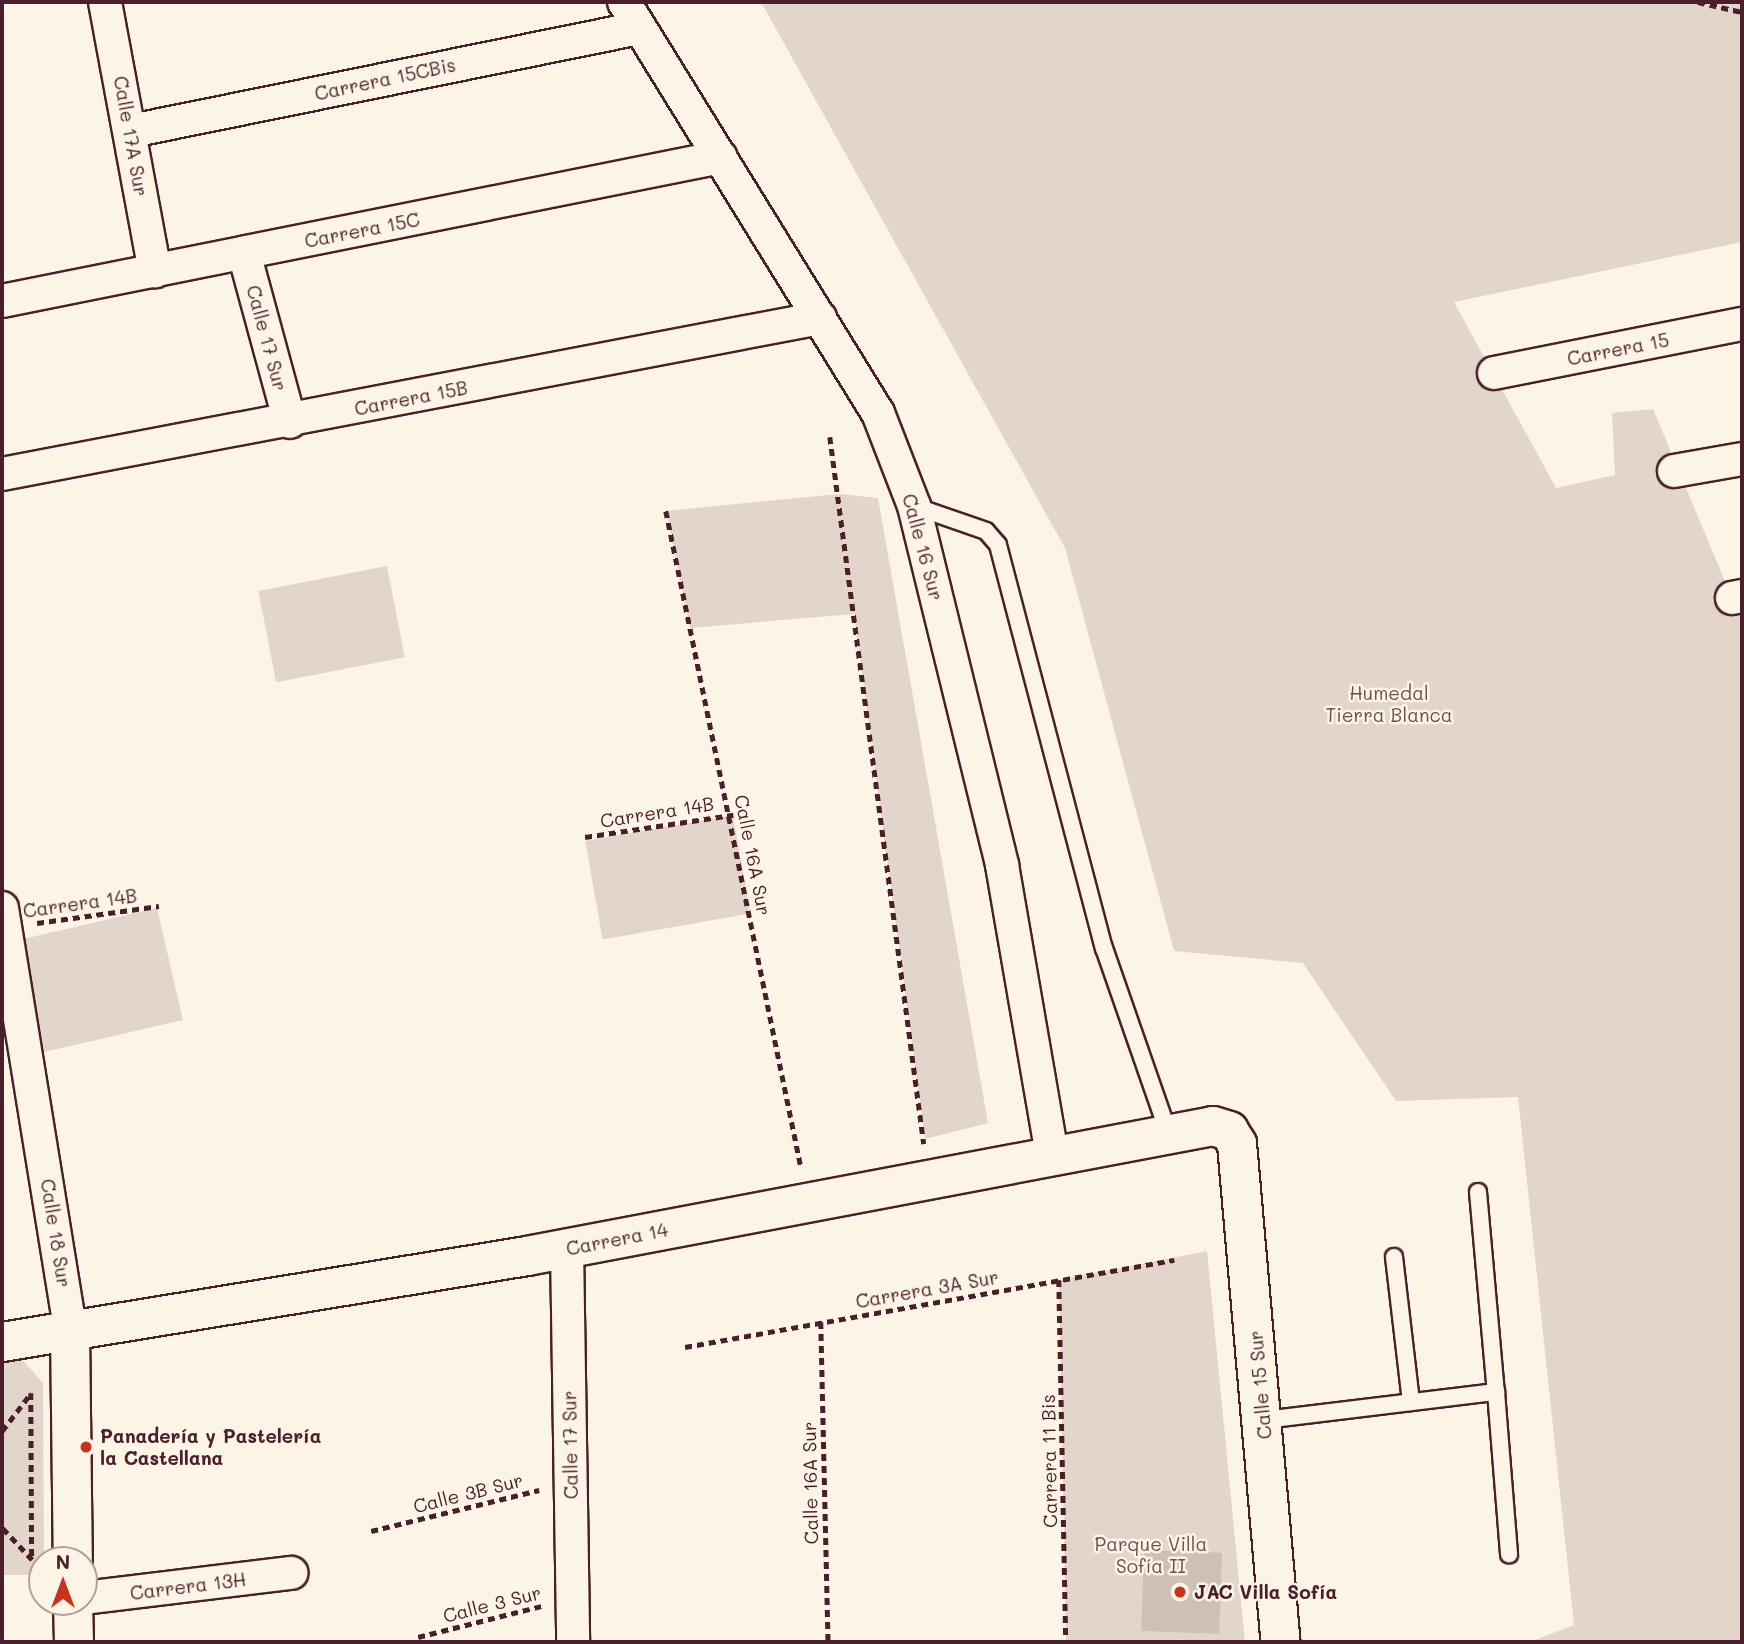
<!DOCTYPE html>
<meta charset="utf-8">
<style>
body{margin:0}
#map{position:relative;width:1744px;height:1644px;overflow:hidden;background:#fcf5e5;font-family:Mali,sans-serif}
div>[style]{position:absolute}
.green>*{inset:0;background:#e2d5ca;transform-origin:0 0}
.building>*{inset:0;background:#cfc0b7;transform-origin:0 0}
.path>*{height:4.5px;margin-top:-2.25px;transform-origin:0;background:repeating-linear-gradient(90deg,#4a1f2b 0 7px,transparent 0 12px)}
.roads{filter:drop-shadow(2px 0 #4a1f2b) drop-shadow(-2px 0 #4a1f2b) drop-shadow(0 2px #4a1f2b) drop-shadow(0 -2px #4a1f2b)}
.lane>*{height:16px;margin:-8px;padding:0 8px;transform-origin:8px;border-radius:8px;background:#fcf5e5}
.street>*{height:32px;margin:-16px;padding:0 16px;transform-origin:16px;border-radius:16px;background:#fcf5e5}
.secondary>*{height:38px;margin:-19px;padding:0 19px;transform-origin:19px;border-radius:19px;background:#fcf5e5}
.dots>*{width:19px;height:19px;translate:-50% -50%;box-sizing:border-box;border:4px solid #fcf5e5;border-radius:50%}
span{translate:-50% -50%;white-space:nowrap;text-align:center;line-height:1.15;-webkit-text-stroke:5px #fcf5e5;paint-order:stroke}
.street-label{font-size:19px;color:#4a1f2b}
.park-label{font-size:19px;color:#704c53}
.poi-label{font-size:19px;color:#4a1f2b;font-weight:700}
.left{translate:0 -50%;text-align:left}
.frame{position:absolute;inset:0;border:4px solid #4a1f2b;pointer-events:none}
.north{position:absolute;left:28px;top:1546px;width:70px;height:70px;box-sizing:border-box;background:#fcf5e5;border:2px solid #b59f9b;border-radius:50%;rotate:0deg;font-size:19px;font-weight:700;line-height:28px;text-align:center;color:#4a1f2b}
.north::after{content:'';display:block;margin:auto;width:24px;height:32px;background:#c8321e;clip-path:polygon(50% 0,100% 100%,50% 72%,0 100%)}
</style>
<div id="map">
<div class="green">
<i style="clip-path:polygon(761px 2px,1742px 2px,1742px 242px,1454px 302px,1556px 488px,1615px 475px,1612px 413px,1653px 409px,1742px 622px,1742px 1642px,1530px 1642px,1574px 1625px,1518px 1097px,1396px 1101px,1303px 963px,1174px 951px,1065px 548px)"></i>
<i style="clip-path:polygon(839px 494px,878px 498px,988px 1123px,925px 1139px,854px 614px,690px 628px,666px 511px)"></i>
<i style="left:387px;top:566px;width:93px;height:131px;rotate:79deg"></i>
<i style="left:733px;top:815px;width:100px;height:150px;rotate:80deg"></i>
<i style="left:157px;top:908px;width:115px;height:152px;rotate:77deg"></i>
<i style="clip-path:polygon(1207px 1251px,1245px 1642px,1066px 1642px,1059px 1280px)"></i>
<i style="clip-path:polygon(19px 1356px,43px 1383px,44px 1560px,42px 1575px,2px 1575px,2px 1360px)"></i>
</div>
<div class="building">
<i style="left:1144px;top:1550px;width:78px;height:81px;rotate:2deg"></i>
</div>
<div class="path">
<i style="left:1698px;top:2px;width:45px;rotate:12.8deg"></i>
<i style="left:830px;top:437px;width:713px;rotate:82.43deg"></i>
<i style="left:666px;top:511px;width:670px;rotate:78.37deg"></i>
<i style="left:585px;top:837px;width:150px;rotate:-8.5deg"></i>
<i style="left:37px;top:923px;width:123px;rotate:-7.9deg"></i>
<i style="left:1059px;top:1280px;width:362px;rotate:88.9deg"></i>
<i style="left:821px;top:1322px;width:320px;rotate:88.7deg"></i>
<i style="left:685px;top:1347px;width:497px;rotate:-10.1deg"></i>
<i style="left:2px;top:1431px;width:48px;rotate:-52.7deg"></i>
<i style="left:31px;top:1393px;width:167px;rotate:89.7deg"></i>
<i style="left:32px;top:1560px;width:44px;rotate:-133.2deg"></i>
<i style="left:371px;top:1531px;width:173px;rotate:-13.7deg"></i>
<i style="left:418px;top:1637px;width:127px;rotate:-14.1deg"></i>
</div>
<div class="roads">
<div class="lane">
<i style="left:914px;top:506px;width:76px;rotate:19.1deg"></i>
<i style="left:986px;top:531px;width:18px;rotate:49deg"></i>
<i style="left:998px;top:545px;width:417px;rotate:75.3deg"></i>
<i style="left:1104px;top:948px;width:198px;rotate:70.8deg"></i>
<i style="left:1478px;top:1192px;width:201px;rotate:84.9deg"></i>
<i style="left:1394px;top:1257px;width:146px;rotate:83.3deg"></i>
<i style="left:1264px;top:1420px;width:234px;rotate:-6.9deg"></i>
<i style="left:1496px;top:1392px;width:163px;rotate:85.4deg"></i>
</div>
<div class="street">
<i style="left:105px;top:2px;width:274px;rotate:79.5deg"></i>
<i style="left:624px;top:2px;width:483px;rotate:58.3deg"></i>
<i style="left:878px;top:413px;width:100px;rotate:68.8deg"></i>
<i style="left:914px;top:506px;width:370px;rotate:76.2deg"></i>
<i style="left:1002px;top:865px;width:298px;rotate:80.2deg"></i>
<i style="left:131px;top:131px;width:518px;rotate:-11.46deg"></i>
<i style="left:244px;top:253px;width:175px;rotate:74.8deg"></i>
<i style="left:2px;top:301px;width:733px;rotate:-11.33deg"></i>
<i style="left:1494px;top:373px;width:253px;rotate:-11.2deg"></i>
<i style="left:1674px;top:471px;width:69px;rotate:-10deg"></i>
<i style="left:2px;top:474px;width:833px;rotate:-10.8deg"></i>
<i style="left:1732px;top:598px;width:10px;rotate:-11deg"></i>
<i style="left:2px;top:908px;width:426px;rotate:80.8deg"></i>
<i style="left:567px;top:1248px;width:394px;rotate:89.1deg"></i>
<i style="left:84px;top:1598px;width:209px;rotate:-6.9deg"></i>
</div>
<div class="secondary">
<i style="left:70px;top:1329px;width:231px;rotate:89.3deg"></i>
<i style="left:2px;top:1342px;width:532px;rotate:-9.3deg"></i>
<i style="left:527px;top:1256px;width:698px;rotate:-10.73deg"></i>
<i style="left:1213px;top:1126px;width:17px;rotate:17deg"></i>
<i style="left:1229px;top:1131px;width:15px;rotate:58deg"></i>
<i style="left:1237px;top:1144px;width:500px;rotate:85deg"></i>
<i style="left:73px;top:1602px;width:40px;rotate:88.6deg"></i>
</div>
</div>
<div class="dots">
<i style="left:86px;top:1447px;background:#c8321e"></i>
<i style="left:1180px;top:1592px;background:#c8321e"></i>
</div>
<div class="street-label">
<span style="left:385px;top:79px;rotate:-12deg">Carrera 15CBis</span>
<span style="left:131px;top:136px;rotate:80deg">Calle 17A Sur</span>
<span style="left:362px;top:230px;rotate:-11deg">Carrera 15C</span>
<span style="left:267px;top:338px;rotate:75deg">Calle 17 Sur</span>
<span style="left:1618px;top:349px;rotate:-11deg">Carrera 15</span>
<span style="left:411px;top:398px;rotate:-11deg">Carrera 15B</span>
<span style="left:923px;top:547px;rotate:75deg">Calle 16 Sur</span>
<span style="left:657px;top:812px;rotate:-9deg">Carrera 14B</span>
<span style="left:753px;top:855px;rotate:79deg">Calle 16A Sur</span>
<span style="left:80px;top:903px;rotate:-8deg">Carrera 14B</span>
<span style="left:56px;top:1233px;rotate:81deg">Calle 18 Sur</span>
<span style="left:617px;top:1239px;rotate:-11deg">Carrera 14</span>
<span style="left:927px;top:1289px;rotate:-10deg">Carrera 3A Sur</span>
<span style="left:1260px;top:1385px;rotate:-95deg">Calle 15 Sur</span>
<span style="left:570px;top:1445px;rotate:-91deg">Calle 17 Sur</span>
<span style="left:1049px;top:1461px;rotate:-91deg">Carrera 11 Bis</span>
<span style="left:810px;top:1483px;rotate:-91deg">Calle 16A Sur</span>
<span style="left:468px;top:1493px;rotate:-14deg">Calle 3B Sur</span>
<span style="left:188px;top:1586px;rotate:-7deg">Carrera 13H</span>
<span style="left:492px;top:1604px;rotate:-14deg">Calle 3 Sur</span>
</div>
<div class="park-label">
<span style="left:1389px;top:704px">Humedal<br>Tierra Blanca</span>
<span style="left:1151px;top:1555px">Parque Villa<br>Sofía II</span>
</div>
<div class="poi-label">
<span class="left" style="left:100px;top:1447px">Panadería y Pastelería<br>la Castellana</span>
<span class="left" style="left:1194px;top:1592px">JAC Villa Sofía</span>
</div>
<div class="frame"></div>
<div class="north">N</div>
</div>
